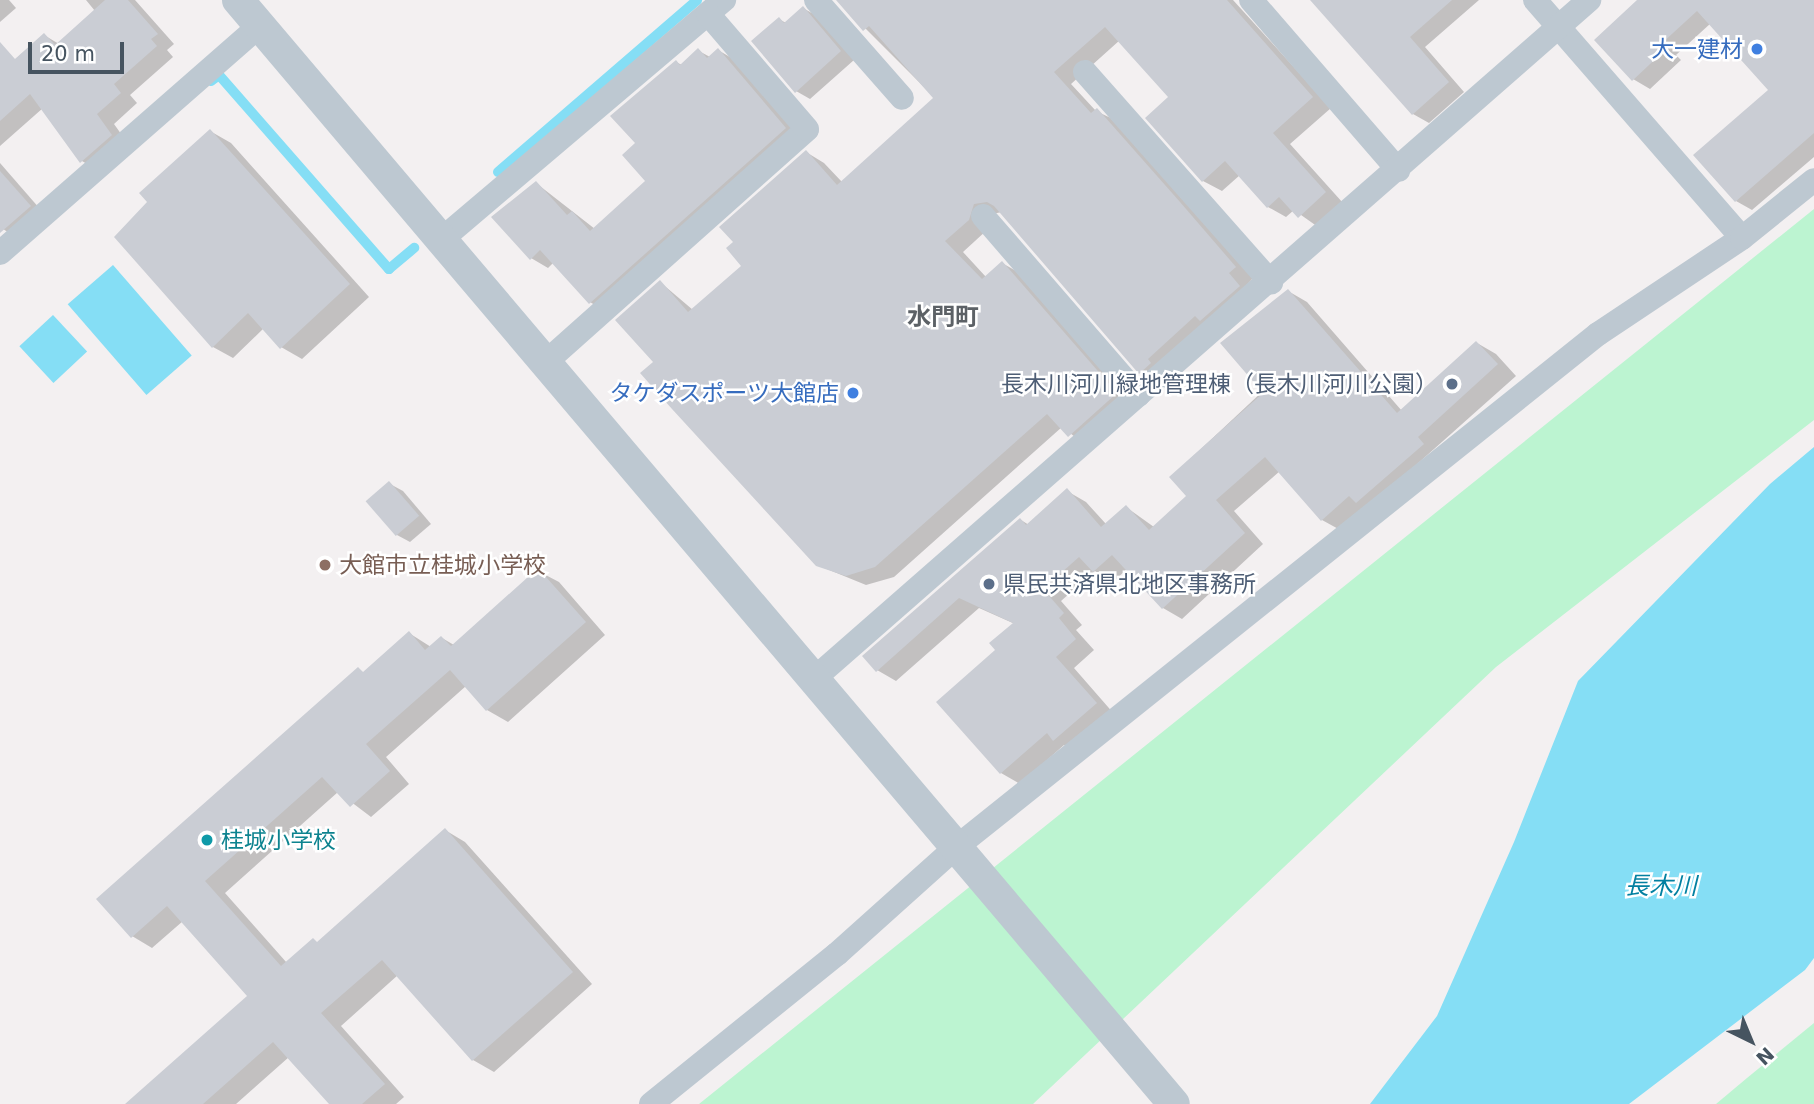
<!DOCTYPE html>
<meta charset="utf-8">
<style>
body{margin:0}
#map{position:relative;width:1814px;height:1104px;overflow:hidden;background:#f3f0f1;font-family:"DejaVu Sans","Noto Sans JP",sans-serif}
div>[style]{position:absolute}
.green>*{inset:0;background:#bcf4d1}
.water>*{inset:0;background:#85def5;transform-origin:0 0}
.shadow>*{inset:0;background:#0003}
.stream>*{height:10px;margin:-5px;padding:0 5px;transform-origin:5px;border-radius:5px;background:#85def5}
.building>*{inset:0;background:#cacdd4;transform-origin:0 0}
.minor>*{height:24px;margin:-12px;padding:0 12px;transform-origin:12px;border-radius:12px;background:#bdc8d1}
.tertiary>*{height:32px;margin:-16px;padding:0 16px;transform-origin:16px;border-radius:16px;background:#bdc8d1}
.dots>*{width:19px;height:19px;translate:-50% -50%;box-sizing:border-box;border:4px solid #fff;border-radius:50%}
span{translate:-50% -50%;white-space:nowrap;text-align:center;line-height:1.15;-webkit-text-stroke:5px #fff;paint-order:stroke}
.shop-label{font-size:23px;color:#366cbe}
.right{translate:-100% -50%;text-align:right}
.service-label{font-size:23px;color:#4e5e75}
.left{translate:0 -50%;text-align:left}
.education-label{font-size:23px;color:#785e54}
.culture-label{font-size:23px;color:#0d838f}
.neighbourhood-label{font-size:24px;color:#5c6166;font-weight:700}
.water-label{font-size:24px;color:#0380a1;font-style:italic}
.north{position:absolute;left:1716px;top:1006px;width:70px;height:70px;-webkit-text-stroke:5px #fff;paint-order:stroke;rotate:137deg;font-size:19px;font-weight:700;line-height:28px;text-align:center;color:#465460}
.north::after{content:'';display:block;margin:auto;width:24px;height:32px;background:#465460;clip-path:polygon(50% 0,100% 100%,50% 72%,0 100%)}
.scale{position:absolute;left:28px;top:42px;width:96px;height:32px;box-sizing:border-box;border:4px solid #465460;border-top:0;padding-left:9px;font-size:21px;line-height:24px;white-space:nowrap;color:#465460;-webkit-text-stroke:5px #fff;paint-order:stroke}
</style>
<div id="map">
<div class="green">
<i style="clip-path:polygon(1814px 209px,1814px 420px,1496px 667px,1033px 1104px,699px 1104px)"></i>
<i style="clip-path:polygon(1814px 1023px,1814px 1104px,1716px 1104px,1747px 1078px)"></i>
</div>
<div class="water">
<i style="left:113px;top:265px;width:120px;height:60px;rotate:49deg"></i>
<i style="left:53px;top:315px;width:50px;height:46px;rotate:47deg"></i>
<i style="clip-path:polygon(1814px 447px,1814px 958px,1805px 970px,1629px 1104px,1370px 1104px,1437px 1016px,1514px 842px,1578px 681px,1770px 484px)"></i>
</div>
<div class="shadow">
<i style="clip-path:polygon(0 0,9px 0,16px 8px,0 22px)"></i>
<i style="clip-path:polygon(86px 0,135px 0,174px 44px,167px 50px,173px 57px,130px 95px,137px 103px,114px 124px,129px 145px,99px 171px,82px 161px,43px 108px,0 146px,0 72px,44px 35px,59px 44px,95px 11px)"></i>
<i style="clip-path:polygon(837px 0,1233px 0,1331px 108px,1290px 144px,1343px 203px,1318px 227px,1294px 210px,1286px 217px,1268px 207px,1240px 175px,1222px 191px,1203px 181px,1170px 98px,1120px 40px,1071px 84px,1096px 111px,1115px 120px,1253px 278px,1159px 383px,1140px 372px,1002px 212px,992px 214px,987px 230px,963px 252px,986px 277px,1002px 263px,1020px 273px,1134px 405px,1087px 446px,1062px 427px,894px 577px,866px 585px,817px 565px,655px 362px,660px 282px,693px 310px,744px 266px,806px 152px,824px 163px,842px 182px,935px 98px)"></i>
<i style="clip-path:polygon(1312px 0,1479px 0,1425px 47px,1464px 92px,1429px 123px,1413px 114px)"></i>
<i style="clip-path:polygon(1643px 0,1814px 0,1814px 157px,1752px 210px,1736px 201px,1770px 90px,1711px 23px,1676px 55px,1681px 60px,1650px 89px,1633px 79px)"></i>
<i style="clip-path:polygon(803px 8px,817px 16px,854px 60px,810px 99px,796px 91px,779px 19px,786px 23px)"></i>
<i style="clip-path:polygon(718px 50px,735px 60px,802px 138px,606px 312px,590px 302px,554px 262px,548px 268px,531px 258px,536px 183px,595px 229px,648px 181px,638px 143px,676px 62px,682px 65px,699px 51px,710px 57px)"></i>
<i style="clip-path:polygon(210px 131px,231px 143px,369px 297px,302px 359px,281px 347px,264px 328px,233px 358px,213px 347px)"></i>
<i style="clip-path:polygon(0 163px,47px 217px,20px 240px,0 227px)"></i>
<i style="clip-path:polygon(1288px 291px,1307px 302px,1402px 411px,1477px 343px,1496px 354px,1516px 376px,1342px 531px,1322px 520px,1280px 471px,1234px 511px,1263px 544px,1182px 619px,1163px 608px,1127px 569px,1113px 582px,1095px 571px,1061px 601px,1082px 625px,1076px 630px,1094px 650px,1074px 668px,1115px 715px,1074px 751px,1064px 745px,1020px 784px,1001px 773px,998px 650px,1015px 624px,979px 608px,896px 681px,877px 670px,1021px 520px,1029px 525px,1067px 491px,1086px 502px,1106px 524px,1126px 507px,1154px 527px,1188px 496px,1171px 477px,1264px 390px)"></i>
<i style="clip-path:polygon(390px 484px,403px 491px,431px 524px,410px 542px,397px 535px)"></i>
<i style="clip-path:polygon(538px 571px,559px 582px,605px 635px,508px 722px,487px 710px,466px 686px,386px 757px,409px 784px,371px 817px,338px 792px,225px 893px,287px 963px,319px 943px,445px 830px,465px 842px,592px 984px,494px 1072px,473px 1060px,398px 975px,341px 1026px,404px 1097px,396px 1104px,331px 1104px,289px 1057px,236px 1104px,128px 1104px,249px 996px,183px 921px,152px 948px,132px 936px,358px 669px,364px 673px,409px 633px,431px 647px,442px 638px,454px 645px)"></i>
</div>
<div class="stream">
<i style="left:211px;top:81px;width:10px;rotate:-37deg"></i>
<i style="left:219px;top:75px;width:258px;rotate:48.8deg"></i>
<i style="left:389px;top:269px;width:33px;rotate:-40deg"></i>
<i style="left:498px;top:172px;width:263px;rotate:-40.8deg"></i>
</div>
<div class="building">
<i style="clip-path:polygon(105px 0,128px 0,158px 34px,151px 39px,157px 46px,114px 84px,121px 93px,97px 114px,112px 135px,80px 163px,30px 94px,0 121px,0 42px,15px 59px,44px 33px,55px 45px)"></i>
<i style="clip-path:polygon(836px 0,1227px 0,1313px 97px,1273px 133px,1326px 192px,1298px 218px,1279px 197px,1267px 208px,1225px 161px,1202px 182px,1145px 118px,1168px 97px,1105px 27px,1054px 72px,1091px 113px,1097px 108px,1180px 202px,1236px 267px,1229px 273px,1240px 286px,1200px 321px,1195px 316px,1148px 359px,1151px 363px,1139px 374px,994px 206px,987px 202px,974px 204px,969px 220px,945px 241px,982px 279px,1002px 261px,1117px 393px,1068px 437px,1047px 414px,875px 567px,846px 576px,816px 566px,672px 409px,640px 373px,653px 362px,615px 320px,660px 280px,688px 312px,741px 266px,726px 248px,733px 242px,719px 227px,806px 150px,837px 185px,933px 98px,869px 26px,863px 31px)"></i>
<i style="clip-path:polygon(1310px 0,1452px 0,1410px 37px,1449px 82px,1412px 115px)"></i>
<i style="clip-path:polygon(1637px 0,1814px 0,1814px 133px,1735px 202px,1693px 155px,1768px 90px,1697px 11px,1661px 44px,1666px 49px,1632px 81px,1594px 40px)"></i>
<i style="clip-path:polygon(803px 6px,841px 51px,795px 93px,751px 41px,779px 17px,784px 23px)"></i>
<i style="clip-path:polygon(698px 48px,707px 58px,718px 48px,786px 128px,589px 304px,540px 250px,530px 260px,491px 217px,536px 181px,567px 215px,572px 211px,590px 231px,645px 181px,622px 155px,635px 143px,610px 116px,676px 60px,680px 65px)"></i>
<i style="clip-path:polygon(210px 129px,350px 284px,280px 349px,248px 313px,212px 348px,114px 237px,147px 202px,139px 193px)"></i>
<i style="clip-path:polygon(0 171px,31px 206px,0 233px)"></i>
<i style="clip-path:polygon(1288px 289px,1397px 413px,1476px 341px,1498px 364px,1418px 437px,1424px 444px,1356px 503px,1349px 496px,1321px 521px,1265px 457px,1216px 500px,1245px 533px,1162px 609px,1112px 555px,1093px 572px,1079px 557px,1043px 589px,1064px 613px,1059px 618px,1076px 639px,1056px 657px,1097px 703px,1053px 741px,1047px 733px,1000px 774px,936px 702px,995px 650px,989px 643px,1013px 623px,959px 598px,876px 672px,862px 656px,1020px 518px,1026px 525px,1067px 488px,1101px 527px,1126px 505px,1149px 530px,1186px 496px,1169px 477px,1263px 393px,1220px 343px)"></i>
<i style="left:389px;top:481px;width:46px;height:31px;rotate:49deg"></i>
<i style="clip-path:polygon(538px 568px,586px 622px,486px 711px,450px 670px,366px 744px,390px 771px,350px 807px,322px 777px,205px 881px,281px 966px,313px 938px,317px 942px,445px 828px,573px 972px,472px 1061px,382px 960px,321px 1013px,385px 1084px,362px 1104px,329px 1104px,273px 1042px,203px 1104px,125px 1104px,247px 996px,167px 906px,131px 938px,96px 899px,358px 667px,363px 672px,409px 631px,425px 650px,441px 636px,451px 646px)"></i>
</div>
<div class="minor">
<i style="left:816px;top:0;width:130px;rotate:48.7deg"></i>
<i style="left:1251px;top:0;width:225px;rotate:49.1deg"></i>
<i style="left:1535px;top:0;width:315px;rotate:49deg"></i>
<i style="left:1085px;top:72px;width:281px;rotate:48.5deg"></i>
<i style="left:983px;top:216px;width:237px;rotate:49.1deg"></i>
<i style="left:442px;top:239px;width:370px;rotate:-40.3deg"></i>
<i style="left:0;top:253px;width:346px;rotate:-41.2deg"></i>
<i style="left:547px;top:361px;width:348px;rotate:-41.7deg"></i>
<i style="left:807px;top:129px;width:152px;rotate:-130.7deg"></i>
<i style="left:816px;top:677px;width:1028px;rotate:-41.21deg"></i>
<i style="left:651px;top:1104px;width:239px;rotate:-38.9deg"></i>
<i style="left:837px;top:954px;width:157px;rotate:-41.9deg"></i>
<i style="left:954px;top:849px;width:825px;rotate:-38.65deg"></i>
<i style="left:1598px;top:334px;width:173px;rotate:-33.7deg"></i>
<i style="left:1742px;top:238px;width:92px;rotate:-38.9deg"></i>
</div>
<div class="tertiary">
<i style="left:238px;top:0;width:1447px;rotate:49.71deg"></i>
</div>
<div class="dots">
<i style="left:1757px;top:49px;background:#3f7fe0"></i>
<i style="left:1452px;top:384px;background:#5c6f8a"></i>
<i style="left:853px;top:393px;background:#3f7fe0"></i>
<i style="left:325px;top:565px;background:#8d6e63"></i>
<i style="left:989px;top:584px;background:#5c6f8a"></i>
<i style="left:207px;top:840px;background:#0f9aa8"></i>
</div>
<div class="shop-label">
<span class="right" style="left:1743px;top:49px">大一建材</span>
<span class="right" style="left:839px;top:393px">タケダスポーツ大館店</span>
</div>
<div class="service-label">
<span class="right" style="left:1438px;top:384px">長木川河川緑地管理棟（長木川河川公園）</span>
<span class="left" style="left:1003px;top:584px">県民共済県北地区事務所</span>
</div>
<div class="education-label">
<span class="left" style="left:339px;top:565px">大館市立桂城小学校</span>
</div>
<div class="culture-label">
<span class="left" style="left:221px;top:840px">桂城小学校</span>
</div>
<div class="neighbourhood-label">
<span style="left:943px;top:318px">水門町</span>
</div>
<div class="water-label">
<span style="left:1661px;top:887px">長木川</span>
</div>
<div class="north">N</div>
<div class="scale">20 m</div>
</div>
